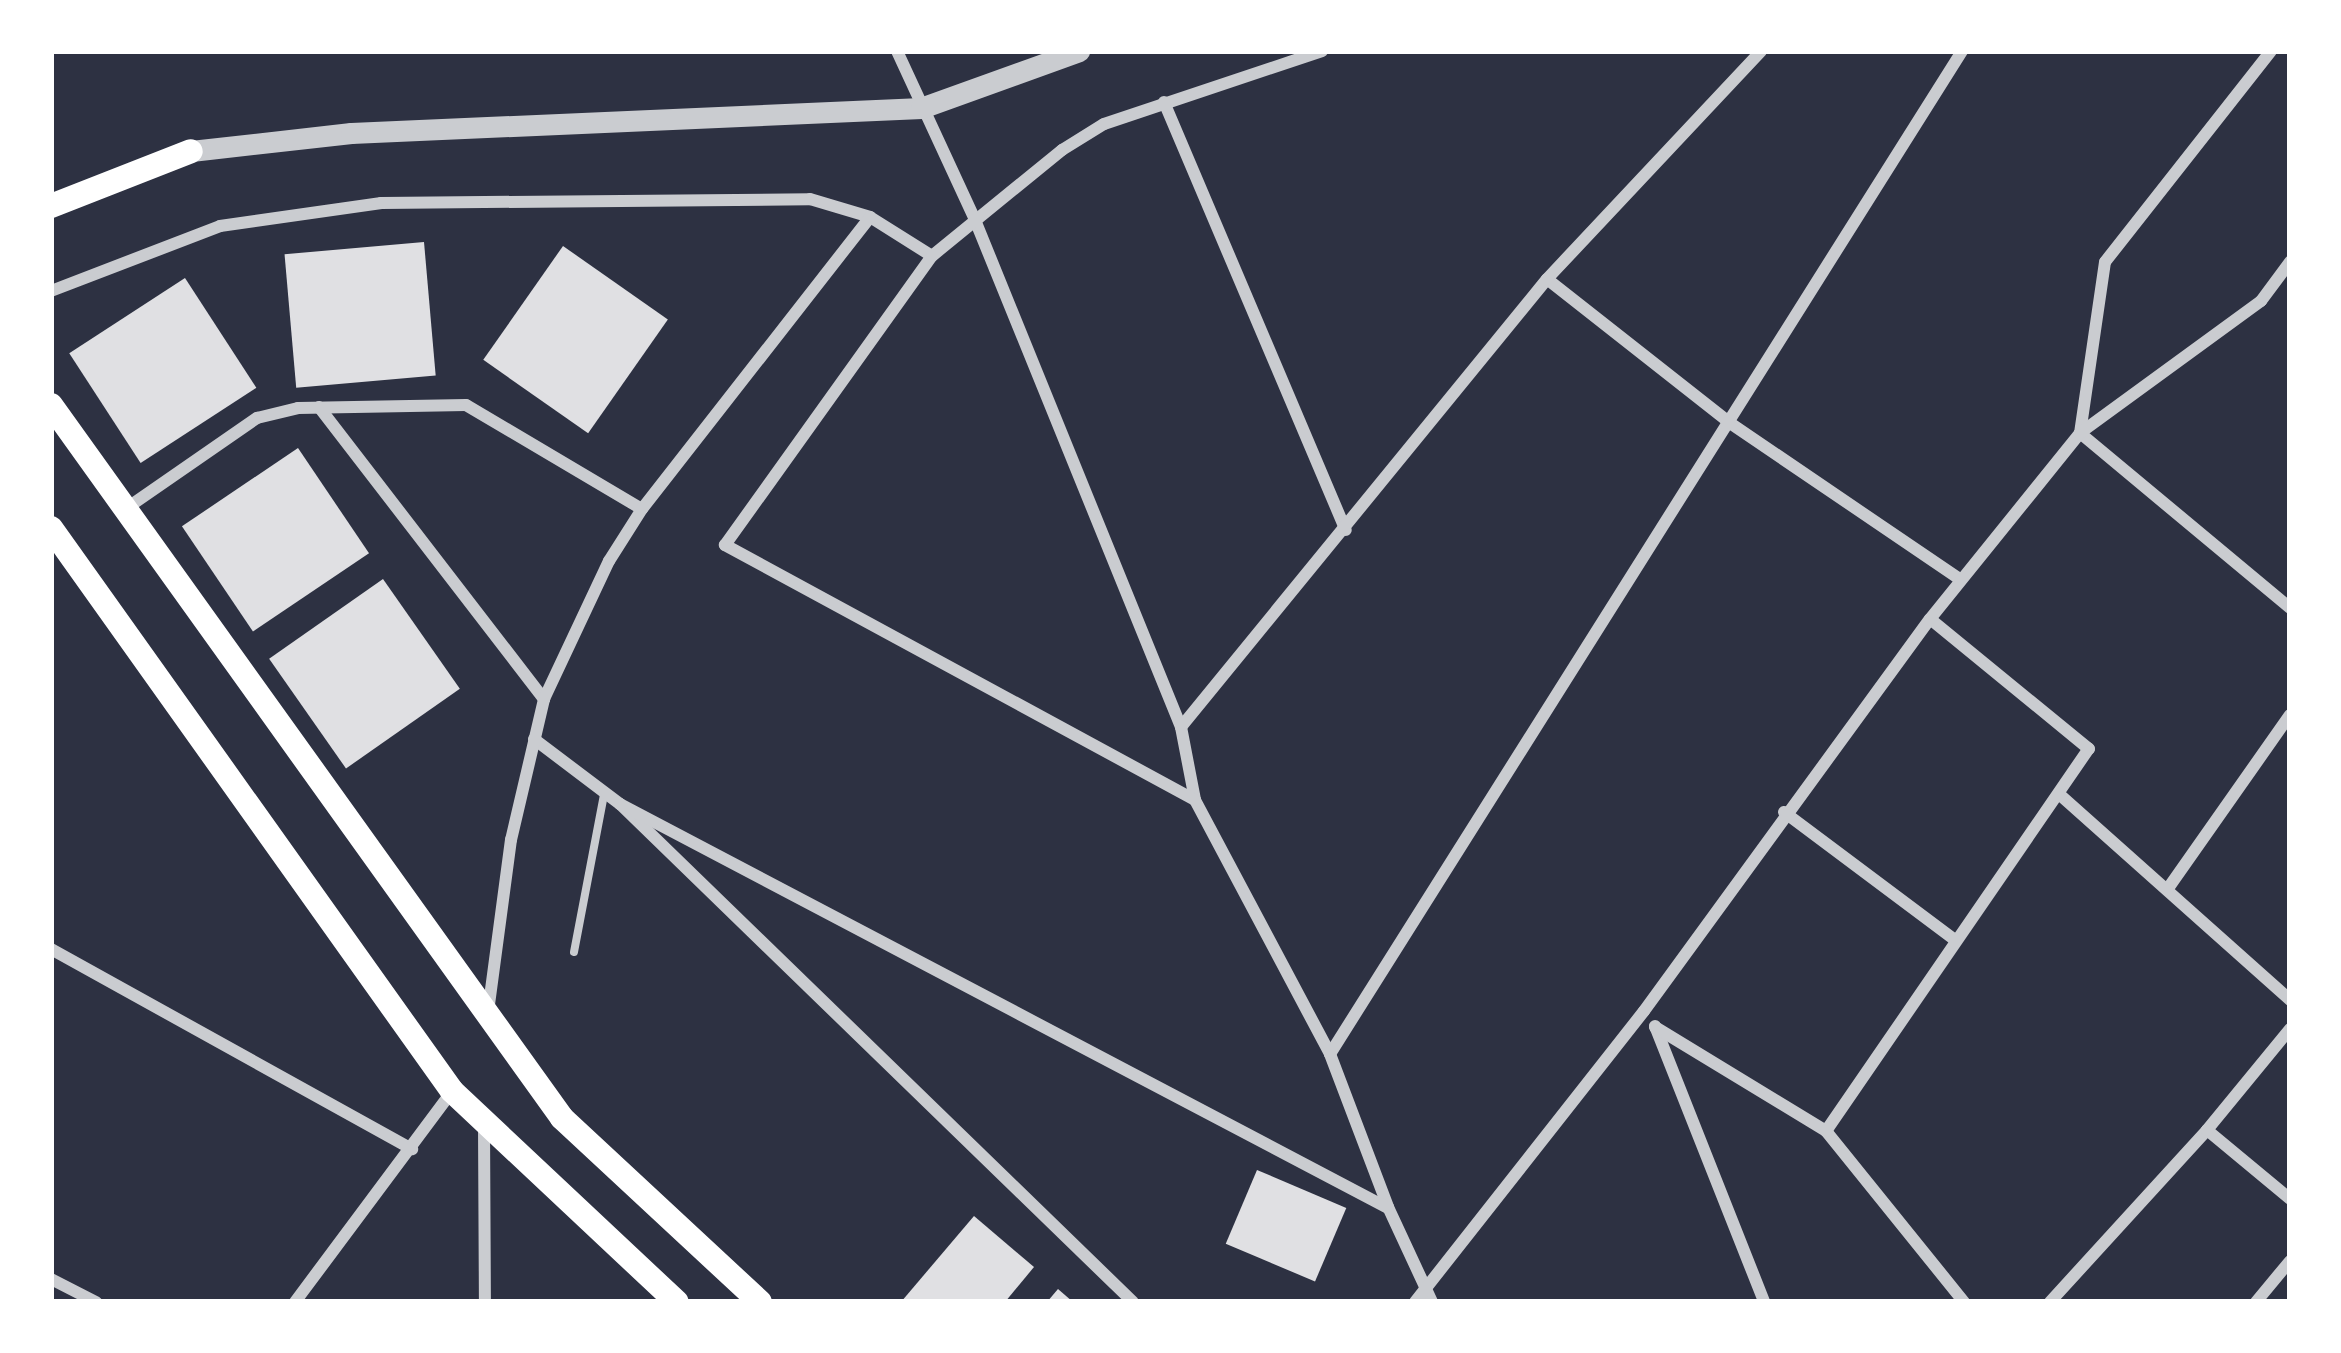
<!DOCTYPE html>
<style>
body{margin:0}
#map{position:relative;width:2341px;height:1353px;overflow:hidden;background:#2d3142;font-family:Jost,sans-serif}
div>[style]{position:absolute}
.building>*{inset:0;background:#e0e0e3;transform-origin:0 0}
.service>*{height:8px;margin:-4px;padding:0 4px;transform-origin:4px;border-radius:4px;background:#caccd0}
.minor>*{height:12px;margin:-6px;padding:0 6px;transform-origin:6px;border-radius:6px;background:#caccd0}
.tertiary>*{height:21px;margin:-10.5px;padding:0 10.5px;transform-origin:10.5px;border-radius:10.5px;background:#caccd0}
.secondary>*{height:24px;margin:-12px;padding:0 12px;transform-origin:12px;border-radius:12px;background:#fff}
span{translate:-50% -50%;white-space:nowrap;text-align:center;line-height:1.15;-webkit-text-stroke:9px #fff;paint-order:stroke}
.frame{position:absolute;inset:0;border:54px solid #fff;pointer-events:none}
</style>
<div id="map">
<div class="building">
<i style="left:424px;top:242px;width:134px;height:140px;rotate:85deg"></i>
<i style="left:563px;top:246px;width:128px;height:139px;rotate:35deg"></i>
<i style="left:185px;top:278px;width:131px;height:138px;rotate:57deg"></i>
<i style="left:298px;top:448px;width:127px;height:140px;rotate:56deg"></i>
<i style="left:383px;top:579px;width:134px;height:139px;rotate:55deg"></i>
<i style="left:1257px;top:1170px;width:97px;height:80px;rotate:23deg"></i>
<i style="clip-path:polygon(974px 1216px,1034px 1267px,1005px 1302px,901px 1302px)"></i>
<i style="clip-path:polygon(1058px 1289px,1073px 1302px,1047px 1302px)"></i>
</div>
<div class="service">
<i style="left:574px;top:952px;width:161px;rotate:-79.2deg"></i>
</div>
<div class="minor">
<i style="left:897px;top:51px;width:186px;rotate:65.2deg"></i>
<i style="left:975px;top:220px;width:547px;rotate:67.89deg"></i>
<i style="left:1181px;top:727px;width:74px;rotate:79.1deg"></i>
<i style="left:1195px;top:800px;width:288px;rotate:62deg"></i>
<i style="left:1330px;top:1054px;width:164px;rotate:69.2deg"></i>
<i style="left:1388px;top:1207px;width:105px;rotate:65.1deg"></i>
<i style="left:2271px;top:51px;width:268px;rotate:128.2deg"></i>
<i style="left:2105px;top:262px;width:173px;rotate:98.3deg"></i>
<i style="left:2080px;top:433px;width:273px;rotate:39.8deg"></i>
<i style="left:1164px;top:102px;width:465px;rotate:67deg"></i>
<i style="left:1547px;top:279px;width:233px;rotate:38.2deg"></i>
<i style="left:1730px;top:423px;width:279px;rotate:34.2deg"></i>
<i style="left:51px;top:291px;width:181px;rotate:-21deg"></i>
<i style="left:220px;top:226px;width:163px;rotate:-8.1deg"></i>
<i style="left:381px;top:203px;width:429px;rotate:-0.5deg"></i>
<i style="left:810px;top:199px;width:63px;rotate:16.7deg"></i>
<i style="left:870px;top:217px;width:73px;rotate:32.2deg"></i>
<i style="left:319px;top:407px;width:369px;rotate:52.4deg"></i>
<i style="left:124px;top:510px;width:162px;rotate:-34.7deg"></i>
<i style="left:257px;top:418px;width:42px;rotate:-13.7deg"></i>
<i style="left:298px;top:408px;width:168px;rotate:-1deg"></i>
<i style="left:466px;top:405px;width:204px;rotate:30.6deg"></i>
<i style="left:1181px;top:727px;width:578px;rotate:-50.75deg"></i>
<i style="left:1547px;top:279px;width:313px;rotate:-46.8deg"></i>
<i style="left:534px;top:739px;width:108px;rotate:37.1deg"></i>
<i style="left:620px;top:804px;width:715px;rotate:44.15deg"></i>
<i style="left:2059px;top:794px;width:310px;rotate:41.7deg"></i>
<i style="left:1195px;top:800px;width:535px;rotate:-151.52deg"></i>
<i style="left:725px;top:545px;width:355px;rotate:-54.4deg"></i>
<i style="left:932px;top:256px;width:168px;rotate:-39.2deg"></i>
<i style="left:1062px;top:150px;width:49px;rotate:-31.8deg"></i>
<i style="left:1104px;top:124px;width:230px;rotate:-18.5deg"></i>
<i style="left:620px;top:804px;width:866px;rotate:27.75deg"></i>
<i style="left:1784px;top:812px;width:214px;rotate:36.8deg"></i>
<i style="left:2169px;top:887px;width:210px;rotate:-54.9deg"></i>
<i style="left:51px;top:949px;width:413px;rotate:29deg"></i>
<i style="left:488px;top:1012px;width:174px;rotate:-82.4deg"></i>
<i style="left:511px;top:840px;width:145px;rotate:-76.8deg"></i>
<i style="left:544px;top:699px;width:153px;rotate:-64.8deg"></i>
<i style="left:609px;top:561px;width:62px;rotate:-57.6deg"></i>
<i style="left:642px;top:509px;width:370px;rotate:-52deg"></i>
<i style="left:1655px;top:1026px;width:297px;rotate:68.4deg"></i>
<i style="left:1655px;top:1027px;width:200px;rotate:31.3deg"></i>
<i style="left:1826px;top:1131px;width:220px;rotate:51.1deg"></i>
<i style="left:1330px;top:1054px;width:1186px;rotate:-57.78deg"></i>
<i style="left:484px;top:1126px;width:176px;rotate:89.7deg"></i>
<i style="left:2207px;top:1130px;width:108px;rotate:39.7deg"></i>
<i style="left:1826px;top:1131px;width:464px;rotate:-55.5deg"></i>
<i style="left:2089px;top:749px;width:205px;rotate:-140.7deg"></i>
<i style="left:51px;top:1279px;width:51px;rotate:27.1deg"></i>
<i style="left:295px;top:1302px;width:263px;rotate:-53.3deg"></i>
<i style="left:1415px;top:1302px;width:370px;rotate:-51.8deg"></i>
<i style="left:1644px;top:1011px;width:485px;rotate:-53.9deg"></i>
<i style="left:1930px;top:619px;width:239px;rotate:-51.1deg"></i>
<i style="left:2080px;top:433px;width:224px;rotate:-36.1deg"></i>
<i style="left:2261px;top:301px;width:49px;rotate:-53.4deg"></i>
<i style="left:2050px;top:1302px;width:233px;rotate:-47.6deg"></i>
<i style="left:2207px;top:1130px;width:131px;rotate:-50.6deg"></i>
<i style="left:2256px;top:1302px;width:53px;rotate:-50.3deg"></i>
</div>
<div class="tertiary">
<i style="left:191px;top:151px;width:161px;rotate:-6.4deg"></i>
<i style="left:351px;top:133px;width:571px;rotate:-2.51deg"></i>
<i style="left:921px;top:108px;width:168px;rotate:-19.8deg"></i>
</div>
<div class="secondary">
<i style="left:51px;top:206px;width:150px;rotate:-21.4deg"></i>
<i style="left:51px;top:405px;width:877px;rotate:54.37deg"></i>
<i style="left:562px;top:1118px;width:270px;rotate:42.9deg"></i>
<i style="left:51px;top:528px;width:691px;rotate:54.54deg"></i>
<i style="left:452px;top:1091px;width:308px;rotate:43.2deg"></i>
</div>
<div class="frame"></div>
</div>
